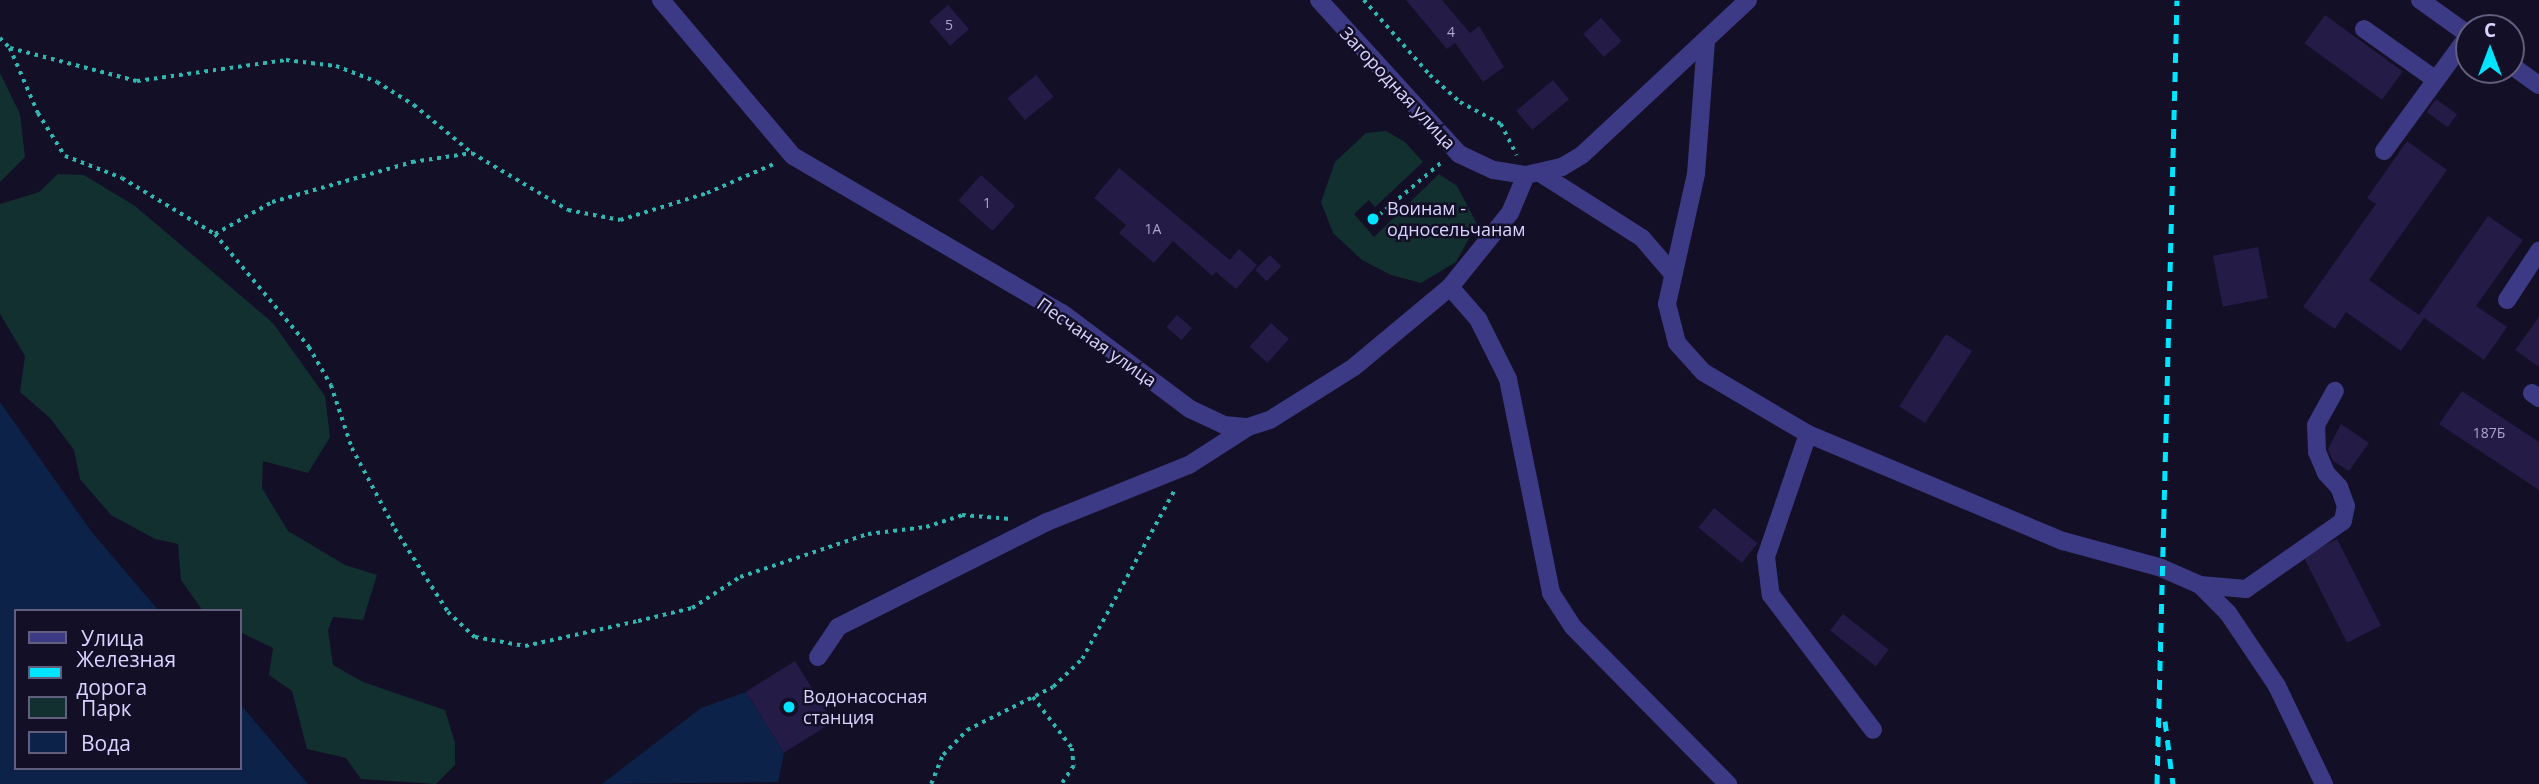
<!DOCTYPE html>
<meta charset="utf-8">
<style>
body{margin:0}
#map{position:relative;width:2539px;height:784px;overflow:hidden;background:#130f26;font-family:"Open Sans",sans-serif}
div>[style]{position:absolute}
.green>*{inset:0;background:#12302f}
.water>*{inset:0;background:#0c2248}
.building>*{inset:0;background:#241b47;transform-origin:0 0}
.path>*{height:3.5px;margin-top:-1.75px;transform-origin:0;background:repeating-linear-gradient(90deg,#2fb8b0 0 3.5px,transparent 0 8.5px)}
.minor>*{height:18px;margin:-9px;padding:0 9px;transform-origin:9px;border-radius:9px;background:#3d3a85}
.rail>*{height:5px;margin-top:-2.5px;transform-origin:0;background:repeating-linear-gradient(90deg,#00e5ff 0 10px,transparent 0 19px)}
.dots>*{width:19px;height:19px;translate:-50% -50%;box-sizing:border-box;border:4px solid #130f26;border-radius:50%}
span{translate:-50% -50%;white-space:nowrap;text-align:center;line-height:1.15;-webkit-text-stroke:5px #130f26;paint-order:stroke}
.number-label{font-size:14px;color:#aca6d1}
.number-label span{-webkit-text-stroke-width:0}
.street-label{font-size:18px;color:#d9d4ff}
.poi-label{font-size:18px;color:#d9d4ff}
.left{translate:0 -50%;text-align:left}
.legend{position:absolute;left:14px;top:609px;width:228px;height:161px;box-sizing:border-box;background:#130f26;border:2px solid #625e7d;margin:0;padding:9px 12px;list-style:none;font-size:21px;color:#d9d4ff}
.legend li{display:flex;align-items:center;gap:14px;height:35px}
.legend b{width:35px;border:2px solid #625e7d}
.north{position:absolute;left:2455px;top:14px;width:70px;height:70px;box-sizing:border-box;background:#130f26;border:2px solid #625e7d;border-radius:50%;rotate:0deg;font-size:19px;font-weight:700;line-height:28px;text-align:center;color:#d9d4ff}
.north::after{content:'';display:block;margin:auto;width:24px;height:32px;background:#00e5ff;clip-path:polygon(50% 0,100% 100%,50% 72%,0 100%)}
</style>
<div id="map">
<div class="green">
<i style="clip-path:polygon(0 73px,20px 114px,25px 157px,0 182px)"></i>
<i style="clip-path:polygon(1386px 131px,1405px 142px,1423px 162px,1375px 207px,1369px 200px,1354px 214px,1374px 237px,1439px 174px,1457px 186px,1477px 224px,1456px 262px,1421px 283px,1391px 275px,1362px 260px,1333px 233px,1321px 202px,1335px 162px,1366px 133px)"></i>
<i style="clip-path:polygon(58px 174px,84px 175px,135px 206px,273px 323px,325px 396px,330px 437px,308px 473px,263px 461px,262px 488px,288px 531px,345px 565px,377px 575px,363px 620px,333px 617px,328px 630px,333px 665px,363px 682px,445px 710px,455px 743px,455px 765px,436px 784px,361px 779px,346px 758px,307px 749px,292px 691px,269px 675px,273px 648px,240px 632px,240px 611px,203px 611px,181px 580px,178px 544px,155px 539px,111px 515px,80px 479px,74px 450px,50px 418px,20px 392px,25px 356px,0 314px,0 204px,39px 192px)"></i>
</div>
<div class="water">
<i style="clip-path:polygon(0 402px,91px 531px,159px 611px,16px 611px,16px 768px,240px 768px,240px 704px,308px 784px,0 784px)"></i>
<i style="clip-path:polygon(746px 692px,784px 753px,778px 782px,602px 784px,701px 708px)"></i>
</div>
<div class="building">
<i style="clip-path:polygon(1406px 0,1442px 0,1470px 33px,1479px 26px,1504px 67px,1483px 82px,1455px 43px,1447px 49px)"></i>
<i style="left:948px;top:5px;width:32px;height:25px;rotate:49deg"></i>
<i style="left:2325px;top:15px;width:96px;height:35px;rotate:36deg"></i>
<i style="left:1601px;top:18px;width:31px;height:24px;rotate:48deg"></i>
<i style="left:1036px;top:75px;width:28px;height:37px;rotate:51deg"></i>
<i style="left:1553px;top:80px;width:25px;height:48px;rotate:50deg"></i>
<i style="left:2436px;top:99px;width:26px;height:16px;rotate:36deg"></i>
<i style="clip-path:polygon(2407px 141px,2447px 170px,2369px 280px,2419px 315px,2488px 216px,2523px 240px,2476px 306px,2507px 327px,2484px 360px,2424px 318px,2401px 351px,2346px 312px,2335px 329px,2303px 307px,2376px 204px,2367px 198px)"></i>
<i style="clip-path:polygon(1119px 168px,1230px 260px,1239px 249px,1257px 265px,1236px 289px,1216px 272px,1212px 276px,1173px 241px,1154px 263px,1119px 233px,1126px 225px,1094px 198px)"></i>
<i style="left:981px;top:175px;width:46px;height:34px;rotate:42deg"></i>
<i style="left:2258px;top:247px;width:52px;height:46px;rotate:79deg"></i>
<i style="left:1270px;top:255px;width:16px;height:21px;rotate:45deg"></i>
<i style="left:1177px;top:315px;width:20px;height:16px;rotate:41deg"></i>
<i style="clip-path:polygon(2539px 317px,2539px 367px,2515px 350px)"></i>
<i style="left:1271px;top:323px;width:24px;height:32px;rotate:42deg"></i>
<i style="left:1946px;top:334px;width:31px;height:86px;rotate:33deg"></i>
<i style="clip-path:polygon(2462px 391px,2539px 442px,2539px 490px,2439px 424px)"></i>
<i style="clip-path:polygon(2341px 424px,2369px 443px,2349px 471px,2333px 461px,2328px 449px)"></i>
<i style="left:1714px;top:508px;width:56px;height:25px;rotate:39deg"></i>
<i style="left:2337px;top:539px;width:97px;height:38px;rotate:63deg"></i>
<i style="left:1843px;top:614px;width:58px;height:21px;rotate:38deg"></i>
<i style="left:795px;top:661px;width:72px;height:58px;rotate:58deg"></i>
</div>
<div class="path">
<i style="left:1364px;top:0;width:100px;rotate:48.7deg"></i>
<i style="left:1430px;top:75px;width:40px;rotate:42deg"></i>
<i style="left:1460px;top:102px;width:47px;rotate:28.2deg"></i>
<i style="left:1501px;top:124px;width:35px;rotate:63deg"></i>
<i style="left:0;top:38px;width:14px;rotate:45deg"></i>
<i style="left:10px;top:48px;width:71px;rotate:66.7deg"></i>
<i style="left:38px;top:113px;width:51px;rotate:57.9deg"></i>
<i style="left:65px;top:156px;width:61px;rotate:21.1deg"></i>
<i style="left:122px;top:178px;width:109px;rotate:31.1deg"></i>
<i style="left:215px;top:234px;width:65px;rotate:-29.3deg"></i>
<i style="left:272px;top:202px;width:146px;rotate:-15.9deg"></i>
<i style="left:412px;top:162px;width:61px;rotate:-8.5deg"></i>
<i style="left:472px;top:153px;width:112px;rotate:30.7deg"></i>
<i style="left:568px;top:210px;width:53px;rotate:10.9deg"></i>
<i style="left:620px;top:220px;width:91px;rotate:-17.2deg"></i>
<i style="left:707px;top:193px;width:75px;rotate:-23.5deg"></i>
<i style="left:10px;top:48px;width:131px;rotate:14.6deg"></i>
<i style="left:137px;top:81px;width:150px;rotate:-8deg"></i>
<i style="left:286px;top:60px;width:50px;rotate:6.8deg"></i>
<i style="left:336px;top:66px;width:44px;rotate:21.3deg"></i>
<i style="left:377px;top:82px;width:44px;rotate:31.9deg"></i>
<i style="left:414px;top:105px;width:75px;rotate:39.6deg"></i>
<i style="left:1379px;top:215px;width:84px;rotate:-40.2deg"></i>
<i style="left:215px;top:234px;width:147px;rotate:50.2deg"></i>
<i style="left:309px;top:347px;width:44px;rotate:59.9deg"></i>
<i style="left:331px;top:385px;width:66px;rotate:71.6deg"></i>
<i style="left:352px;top:448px;width:92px;rotate:62deg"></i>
<i style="left:395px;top:529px;width:98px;rotate:57.4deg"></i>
<i style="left:448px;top:612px;width:37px;rotate:43deg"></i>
<i style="left:475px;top:637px;width:51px;rotate:10.2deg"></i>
<i style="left:525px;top:646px;width:116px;rotate:-12.5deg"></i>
<i style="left:638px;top:621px;width:56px;rotate:-13.5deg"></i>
<i style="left:692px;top:608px;width:57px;rotate:-32.9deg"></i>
<i style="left:740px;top:577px;width:135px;rotate:-18.6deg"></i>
<i style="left:868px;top:534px;width:58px;rotate:-6.9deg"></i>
<i style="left:926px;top:527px;width:38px;rotate:-18deg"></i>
<i style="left:962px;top:515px;width:49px;rotate:4.7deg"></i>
<i style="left:1033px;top:697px;width:64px;rotate:52.6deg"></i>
<i style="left:1072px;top:748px;width:18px;rotate:84deg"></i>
<i style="left:1074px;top:766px;width:22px;rotate:124deg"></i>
<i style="left:931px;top:784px;width:31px;rotate:-68deg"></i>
<i style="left:943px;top:755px;width:35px;rotate:-46deg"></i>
<i style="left:967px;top:730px;width:96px;rotate:-26.6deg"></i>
<i style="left:1053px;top:687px;width:40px;rotate:-44deg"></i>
<i style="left:1082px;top:659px;width:192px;rotate:-61.3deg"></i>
</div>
<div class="minor">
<i style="left:661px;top:0;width:204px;rotate:49.8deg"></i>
<i style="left:793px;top:156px;width:311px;rotate:30.3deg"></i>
<i style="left:1062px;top:313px;width:160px;rotate:36.9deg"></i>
<i style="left:1190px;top:409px;width:38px;rotate:25deg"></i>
<i style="left:1224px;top:425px;width:24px;rotate:5deg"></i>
<i style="left:1248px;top:427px;width:23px;rotate:-18deg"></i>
<i style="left:1270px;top:420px;width:99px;rotate:-32.2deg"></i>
<i style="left:1354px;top:367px;width:125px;rotate:-39.8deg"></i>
<i style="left:1450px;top:287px;width:95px;rotate:-51deg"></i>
<i style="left:1510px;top:213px;width:41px;rotate:-67.2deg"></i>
<i style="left:1319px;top:0;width:208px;rotate:47.7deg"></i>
<i style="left:1459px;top:154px;width:38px;rotate:25deg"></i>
<i style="left:1494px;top:170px;width:32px;rotate:9deg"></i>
<i style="left:1526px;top:175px;width:37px;rotate:-13deg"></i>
<i style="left:1562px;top:167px;width:23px;rotate:-31deg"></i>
<i style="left:1582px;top:155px;width:227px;rotate:-43deg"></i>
<i style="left:2420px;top:0;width:60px;rotate:35.5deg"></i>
<i style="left:2364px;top:29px;width:88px;rotate:35.3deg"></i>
<i style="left:1706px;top:41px;width:133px;rotate:94.3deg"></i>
<i style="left:1696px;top:174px;width:133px;rotate:102.6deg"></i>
<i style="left:1667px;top:304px;width:40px;rotate:75.6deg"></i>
<i style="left:1677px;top:343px;width:39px;rotate:48deg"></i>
<i style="left:1703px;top:372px;width:122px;rotate:30.6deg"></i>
<i style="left:1808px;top:434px;width:277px;rotate:22.8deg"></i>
<i style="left:2063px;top:541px;width:99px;rotate:15.2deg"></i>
<i style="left:2159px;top:567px;width:45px;rotate:23.7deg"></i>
<i style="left:2200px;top:585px;width:40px;rotate:45deg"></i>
<i style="left:2228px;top:613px;width:88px;rotate:56.1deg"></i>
<i style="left:2277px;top:686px;width:109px;rotate:64.4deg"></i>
<i style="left:2511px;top:65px;width:34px;rotate:36deg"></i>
<i style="left:2384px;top:151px;width:144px;rotate:-53.8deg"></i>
<i style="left:1540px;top:173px;width:121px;rotate:32.5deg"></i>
<i style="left:1642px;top:238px;width:48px;rotate:49.3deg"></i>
<i style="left:1450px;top:287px;width:43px;rotate:48.8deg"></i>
<i style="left:1478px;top:319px;width:67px;rotate:63.4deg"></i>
<i style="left:1508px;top:379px;width:218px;rotate:78.6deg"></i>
<i style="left:1551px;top:593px;width:40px;rotate:57.1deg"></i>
<i style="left:1573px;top:627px;width:221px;rotate:45.4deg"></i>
<i style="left:2507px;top:300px;width:59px;rotate:-56.9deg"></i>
<i style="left:2532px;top:393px;width:9px;rotate:36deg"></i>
<i style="left:1808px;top:434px;width:130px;rotate:108.9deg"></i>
<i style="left:1766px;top:557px;width:38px;rotate:83deg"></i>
<i style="left:1771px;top:595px;width:169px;rotate:52.9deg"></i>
<i style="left:2200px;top:585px;width:46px;rotate:5deg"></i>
<i style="left:2246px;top:589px;width:118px;rotate:-35deg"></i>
<i style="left:2343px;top:521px;width:15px;rotate:-79deg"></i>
<i style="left:2346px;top:506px;width:20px;rotate:-110deg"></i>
<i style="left:2339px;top:487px;width:19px;rotate:-133deg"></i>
<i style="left:2326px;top:473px;width:23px;rotate:-113deg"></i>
<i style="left:2317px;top:452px;width:27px;rotate:-92deg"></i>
<i style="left:2316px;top:425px;width:39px;rotate:-61deg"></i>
<i style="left:818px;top:657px;width:36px;rotate:-56deg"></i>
<i style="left:838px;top:627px;width:234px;rotate:-26.7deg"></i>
<i style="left:1047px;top:522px;width:153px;rotate:-21.9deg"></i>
<i style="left:1189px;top:465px;width:70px;rotate:-32.8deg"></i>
</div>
<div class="rail">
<i style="left:2165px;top:721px;width:64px;rotate:82.8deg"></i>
<i style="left:2157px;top:784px;width:784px;rotate:-88.54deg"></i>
</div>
<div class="dots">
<i style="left:1373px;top:219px;background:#00e5ff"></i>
<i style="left:789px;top:707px;background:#00e5ff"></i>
</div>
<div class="number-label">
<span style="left:949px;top:25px">5</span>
<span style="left:1451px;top:32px">4</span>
<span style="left:987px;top:203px">1</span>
<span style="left:1153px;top:229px">1А</span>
<span style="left:2489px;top:433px">187Б</span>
</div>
<div class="street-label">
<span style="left:1398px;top:88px;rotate:47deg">Загородная улица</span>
<span style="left:1097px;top:342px;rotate:35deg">Песчаная улица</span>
</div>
<div class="poi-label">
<span class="left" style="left:1387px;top:219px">Воинам -<br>односельчанам</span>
<span class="left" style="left:803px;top:707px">Водонасосная<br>станция</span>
</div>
<ul class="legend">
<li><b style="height:9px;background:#3d3a85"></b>Улица</li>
<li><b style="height:9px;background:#00e5ff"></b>Железная дорога</li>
<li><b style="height:19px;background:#12302f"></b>Парк</li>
<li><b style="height:19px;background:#0c2248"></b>Вода</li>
</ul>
<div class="north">С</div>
</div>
